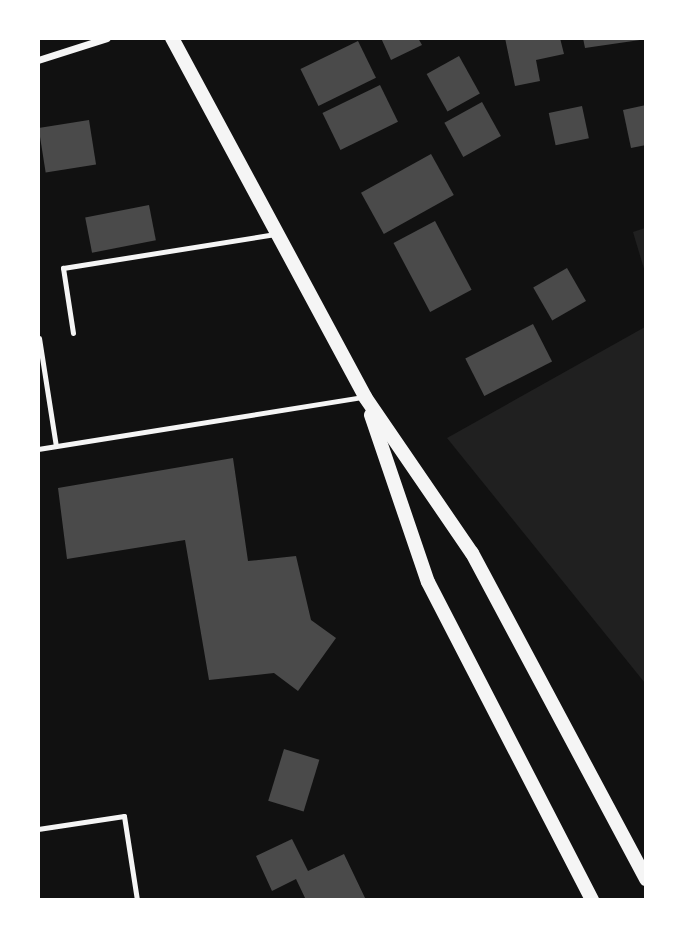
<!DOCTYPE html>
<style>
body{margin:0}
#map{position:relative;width:684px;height:938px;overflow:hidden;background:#111;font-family:"Alegreya Sans",sans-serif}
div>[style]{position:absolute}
.green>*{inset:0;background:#202020}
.building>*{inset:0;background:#4a4a4a;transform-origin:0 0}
.service>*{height:5px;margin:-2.5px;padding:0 2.5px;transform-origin:2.5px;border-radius:2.5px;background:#f5f5f5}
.minor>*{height:7px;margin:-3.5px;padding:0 3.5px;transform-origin:3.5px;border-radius:3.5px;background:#f5f5f5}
.secondary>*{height:14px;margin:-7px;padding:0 7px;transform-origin:7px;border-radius:7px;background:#f5f5f5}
span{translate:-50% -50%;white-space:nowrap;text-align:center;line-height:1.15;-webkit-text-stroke:7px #fff;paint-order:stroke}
.frame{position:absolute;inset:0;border:40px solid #fff;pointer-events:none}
</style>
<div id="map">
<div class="green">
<i style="clip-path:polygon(645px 228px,646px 228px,645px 272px,633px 232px)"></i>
<i style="clip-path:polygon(645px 327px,645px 683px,447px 438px)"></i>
</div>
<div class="building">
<i style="clip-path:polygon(381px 38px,418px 38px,422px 45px,391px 60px)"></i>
<i style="clip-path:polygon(505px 38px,560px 38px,564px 54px,536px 60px,540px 81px,515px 86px)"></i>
<i style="clip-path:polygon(583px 38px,640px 38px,640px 40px,585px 48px)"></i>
<i style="left:358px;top:41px;width:41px;height:64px;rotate:64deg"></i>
<i style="left:459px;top:56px;width:43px;height:37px;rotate:61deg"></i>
<i style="left:380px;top:85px;width:41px;height:64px;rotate:64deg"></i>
<i style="left:482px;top:102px;width:39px;height:43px;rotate:61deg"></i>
<i style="clip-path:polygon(646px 105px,646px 145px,631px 148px,623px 110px)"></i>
<i style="left:582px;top:106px;width:33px;height:34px;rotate:78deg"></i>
<i style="left:89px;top:120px;width:45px;height:51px;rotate:81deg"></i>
<i style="left:431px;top:154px;width:47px;height:80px;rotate:61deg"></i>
<i style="left:149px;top:205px;width:36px;height:65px;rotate:79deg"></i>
<i style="left:435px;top:221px;width:78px;height:47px;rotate:62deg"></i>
<i style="left:567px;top:268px;width:38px;height:39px;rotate:60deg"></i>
<i style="left:533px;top:324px;width:42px;height:76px;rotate:63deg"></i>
<i style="clip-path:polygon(233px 458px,248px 561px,296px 556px,311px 620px,336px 638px,298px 691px,274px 673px,209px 680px,185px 540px,67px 559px,58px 488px)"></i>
<i style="left:284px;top:749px;width:37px;height:54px;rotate:17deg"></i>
<i style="clip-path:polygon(292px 839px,308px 871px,344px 854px,366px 900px,306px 900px,296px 879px,272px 891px,256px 856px)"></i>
</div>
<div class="service">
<i style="left:73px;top:333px;width:66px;rotate:-98.7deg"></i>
<i style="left:63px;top:268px;width:215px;rotate:-9.1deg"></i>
<i style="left:39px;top:338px;width:109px;rotate:81.1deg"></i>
<i style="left:38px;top:449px;width:328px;rotate:-9.1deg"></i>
<i style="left:38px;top:829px;width:87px;rotate:-8.6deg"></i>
<i style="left:124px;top:816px;width:85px;rotate:81.2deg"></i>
</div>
<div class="minor">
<i style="left:38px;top:60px;width:72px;rotate:-17.7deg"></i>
</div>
<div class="secondary">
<i style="left:172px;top:38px;width:408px;rotate:61.7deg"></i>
<i style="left:365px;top:397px;width:189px;rotate:55.6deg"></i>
<i style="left:472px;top:553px;width:370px;rotate:61.9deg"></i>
<i style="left:371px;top:415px;width:176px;rotate:71.2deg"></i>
<i style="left:428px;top:582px;width:358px;rotate:62.7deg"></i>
</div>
<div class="frame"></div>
</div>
